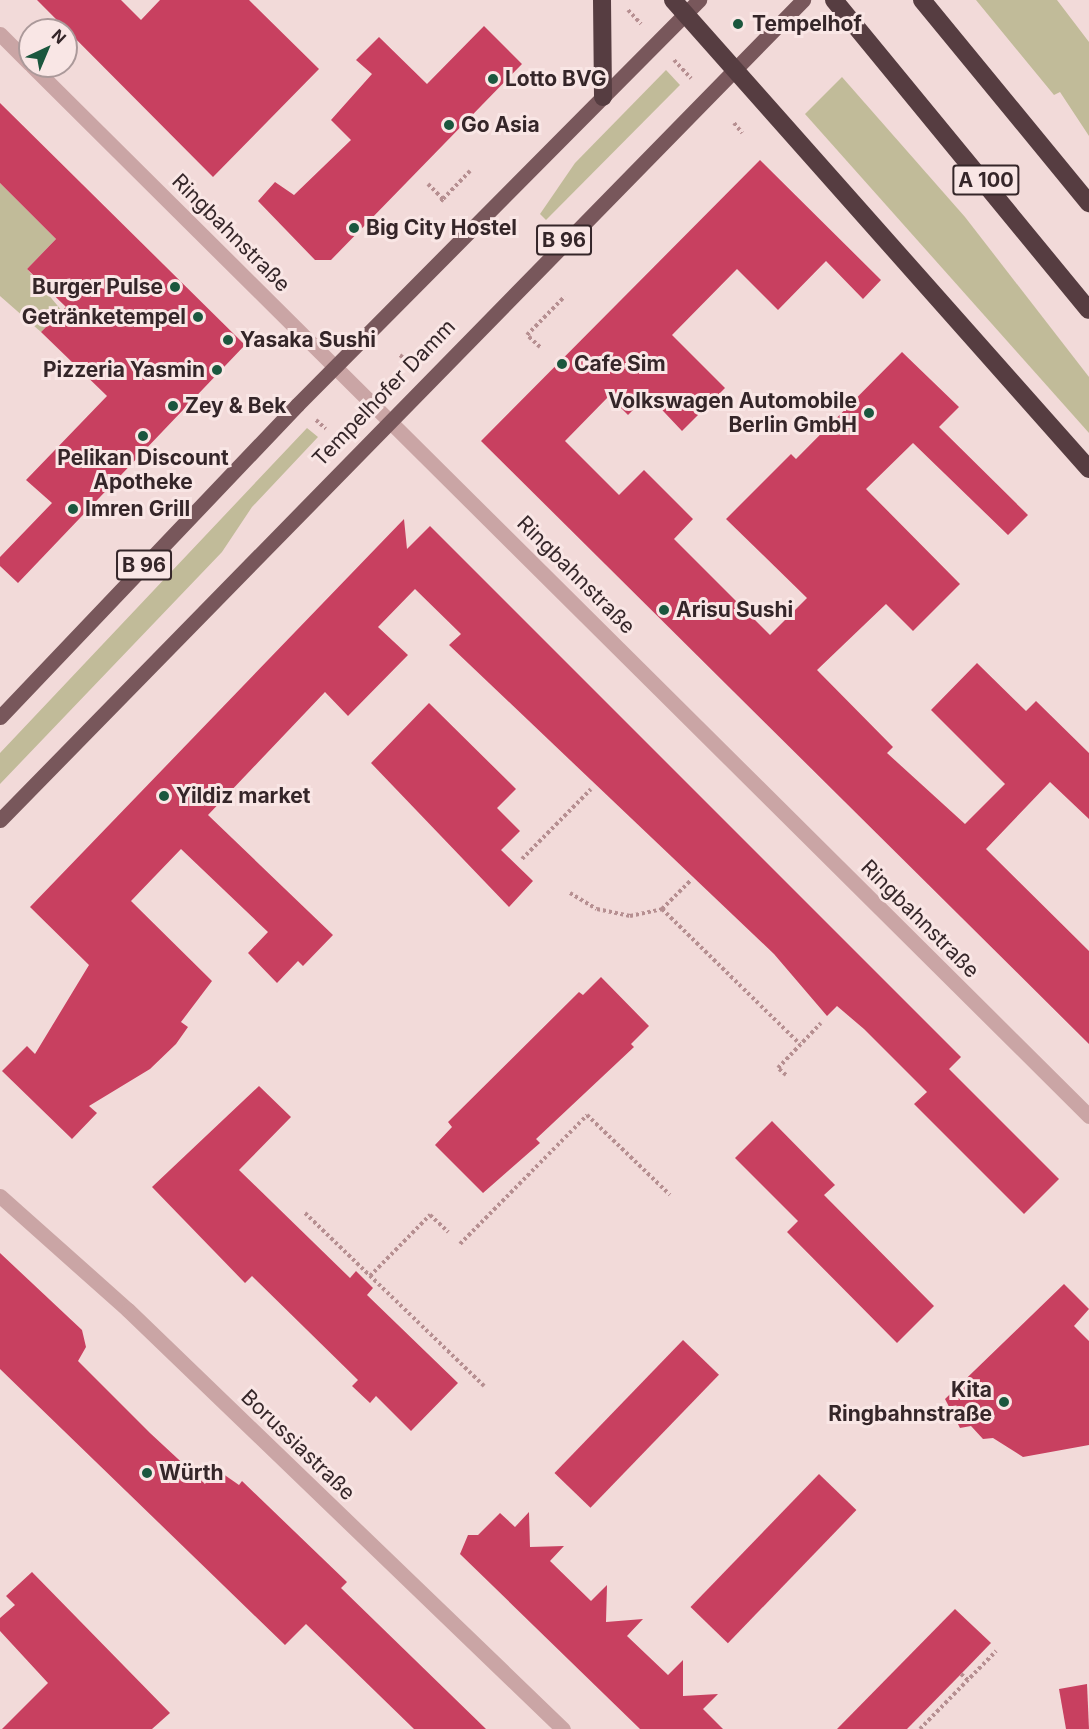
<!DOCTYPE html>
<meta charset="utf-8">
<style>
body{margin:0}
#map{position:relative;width:1089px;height:1729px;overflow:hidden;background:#f2dad9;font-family:Inter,sans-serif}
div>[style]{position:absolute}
.green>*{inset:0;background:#c1bb99}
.building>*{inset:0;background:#c84060;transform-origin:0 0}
.path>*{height:4px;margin-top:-2px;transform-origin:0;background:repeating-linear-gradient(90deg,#b68f91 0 3px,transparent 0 6px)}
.street>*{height:15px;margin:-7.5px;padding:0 7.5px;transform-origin:7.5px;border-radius:7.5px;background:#caa5a5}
.primary>*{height:15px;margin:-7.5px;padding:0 7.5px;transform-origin:7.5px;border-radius:7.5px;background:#78575b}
.highway>*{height:18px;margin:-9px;padding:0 9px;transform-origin:9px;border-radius:9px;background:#563d41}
.dots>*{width:16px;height:16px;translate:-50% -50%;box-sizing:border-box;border:3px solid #f9e6e5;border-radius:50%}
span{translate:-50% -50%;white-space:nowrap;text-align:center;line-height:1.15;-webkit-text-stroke:6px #f9e6e5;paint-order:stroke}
.shield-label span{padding:2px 4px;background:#f9e6e5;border:2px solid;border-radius:4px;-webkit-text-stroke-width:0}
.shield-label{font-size:20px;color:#352629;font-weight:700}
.poi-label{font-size:21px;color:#352629;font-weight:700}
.left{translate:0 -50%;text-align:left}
.right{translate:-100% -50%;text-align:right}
.street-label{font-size:21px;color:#352629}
.north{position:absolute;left:18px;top:18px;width:60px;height:60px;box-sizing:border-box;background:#f9e6e5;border:2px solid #ab999a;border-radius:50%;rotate:44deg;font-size:16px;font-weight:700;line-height:24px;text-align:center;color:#352629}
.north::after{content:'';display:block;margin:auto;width:21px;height:27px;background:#1b573e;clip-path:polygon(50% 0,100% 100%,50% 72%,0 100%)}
</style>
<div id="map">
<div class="green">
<i style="clip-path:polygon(976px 0,1057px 0,1089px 42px,1089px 136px,1060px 92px,1054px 95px)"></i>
<i style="clip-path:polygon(666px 70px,680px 85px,546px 220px,540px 214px,575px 163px)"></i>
<i style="clip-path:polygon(842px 77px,965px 217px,1089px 377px,1089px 433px,805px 114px)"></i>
<i style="clip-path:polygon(0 183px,56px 239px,27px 269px,62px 311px,41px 332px,0 296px)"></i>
<i style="clip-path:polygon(307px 428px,318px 437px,252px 507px,222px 552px,0 784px,0 753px)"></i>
</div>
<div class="building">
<i style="clip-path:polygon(37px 0,121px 0,141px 20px,160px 0,249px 0,319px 69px,213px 177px)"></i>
<i style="clip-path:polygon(484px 26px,522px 64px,331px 260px,315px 260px,258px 201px,275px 182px,294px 195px,351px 140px,331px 120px,372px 74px,356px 60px,379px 37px,427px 84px)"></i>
<i style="clip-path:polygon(0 103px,245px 345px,18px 583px,0 566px,0 557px,52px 503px,26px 480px,107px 396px,41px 332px,66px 307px,27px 269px,56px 239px,0 183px)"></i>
<i style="clip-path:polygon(760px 160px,881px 280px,863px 299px,826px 261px,778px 310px,737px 269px,672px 335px,725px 388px,682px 431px,648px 395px,628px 415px,609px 396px,565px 441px,619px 495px,644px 470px,693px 519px,674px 539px,770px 635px,807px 598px,726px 519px,791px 454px,796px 459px,902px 352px,959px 407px,939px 427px,1028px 515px,1008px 535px,913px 443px,866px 489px,960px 584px,913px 631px,886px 604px,817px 670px,893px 747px,887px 753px,965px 824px,1005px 784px,931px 710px,977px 663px,1026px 711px,1036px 701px,1089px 753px,1089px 819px,1050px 782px,986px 849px,1089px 951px,1089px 1044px,481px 441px)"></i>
<i style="clip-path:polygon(404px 519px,407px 549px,430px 526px,961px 1057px,949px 1069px,1059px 1179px,1024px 1214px,914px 1104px,927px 1092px,864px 1029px,837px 1006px,827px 1016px,774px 954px,449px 645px,461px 634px,415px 589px,378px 627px,408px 655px,348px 716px,325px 692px,208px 815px,333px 935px,303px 966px,298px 961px,277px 983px,248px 953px,268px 932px,181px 849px,131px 901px,212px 981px,181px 1022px,188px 1027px,176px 1044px,150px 1069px,89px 1106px,97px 1113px,72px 1139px,2px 1071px,27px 1046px,35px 1054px,89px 965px,30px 907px)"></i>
<i style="clip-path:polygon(429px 703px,516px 789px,497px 808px,520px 831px,501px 850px,533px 881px,509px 907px,371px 763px)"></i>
<i style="clip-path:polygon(601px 977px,649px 1026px,631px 1044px,634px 1047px,536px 1139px,540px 1143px,483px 1193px,435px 1145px,452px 1127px,448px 1122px,579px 992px,583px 995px)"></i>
<i style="clip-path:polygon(259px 1086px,291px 1117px,239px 1170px,350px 1278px,356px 1271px,373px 1288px,367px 1295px,458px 1383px,411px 1431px,376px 1396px,370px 1403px,352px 1386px,358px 1380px,252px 1276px,245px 1283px,152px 1187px)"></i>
<i style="clip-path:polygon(772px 1121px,835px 1185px,824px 1195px,934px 1306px,897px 1343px,787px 1232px,798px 1221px,735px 1158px)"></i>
<i style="clip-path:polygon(0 1253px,82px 1330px,86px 1347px,78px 1361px,150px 1433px,205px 1484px,216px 1469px,239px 1485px,242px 1481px,347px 1582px,341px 1588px,486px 1729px,414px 1729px,306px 1624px,285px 1645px,0 1369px)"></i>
<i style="clip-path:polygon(1064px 1284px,1089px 1309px,1074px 1326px,1089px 1341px,1089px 1445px,1023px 1457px,993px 1438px,983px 1439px,971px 1426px,960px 1428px,945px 1399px)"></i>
<i style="left:683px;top:1340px;width:50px;height:185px;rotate:44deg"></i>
<i style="left:819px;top:1474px;width:52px;height:185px;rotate:44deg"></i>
<i style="clip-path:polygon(529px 1512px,530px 1547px,564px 1546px,550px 1561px,591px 1601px,607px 1585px,606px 1622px,643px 1619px,627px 1636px,668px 1675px,683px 1660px,683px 1696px,718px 1694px,703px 1709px,723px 1729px,640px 1729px,460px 1554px,468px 1535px,478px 1535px,500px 1513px,515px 1527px)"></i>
<i style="clip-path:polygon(32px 1572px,170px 1713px,152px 1729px,2px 1729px,48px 1683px,0 1631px,0 1618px,15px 1605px,6px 1596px)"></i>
<i style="clip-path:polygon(955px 1609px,991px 1643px,961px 1674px,907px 1729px,837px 1729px)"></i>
<i style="clip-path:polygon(1087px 1684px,1089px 1729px,1066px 1729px,1059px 1689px)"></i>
</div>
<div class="path">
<i style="left:628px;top:10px;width:19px;rotate:47deg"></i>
<i style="left:674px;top:60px;width:25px;rotate:47deg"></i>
<i style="left:734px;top:123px;width:13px;rotate:51deg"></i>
<i style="left:428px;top:184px;width:21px;rotate:45deg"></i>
<i style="left:443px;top:199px;width:4px;rotate:135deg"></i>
<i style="left:443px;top:199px;width:39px;rotate:-46deg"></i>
<i style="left:540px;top:347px;width:18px;rotate:-137deg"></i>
<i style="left:527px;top:335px;width:54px;rotate:-45.7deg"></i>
<i style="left:400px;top:355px;width:13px;rotate:42deg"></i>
<i style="left:316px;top:420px;width:13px;rotate:42deg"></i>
<i style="left:522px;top:859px;width:98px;rotate:-45.4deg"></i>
<i style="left:570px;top:893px;width:31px;rotate:31deg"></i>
<i style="left:597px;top:909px;width:34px;rotate:12deg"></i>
<i style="left:630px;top:916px;width:33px;rotate:-12deg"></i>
<i style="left:662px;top:909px;width:193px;rotate:44.4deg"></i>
<i style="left:662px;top:909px;width:42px;rotate:-45deg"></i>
<i style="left:786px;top:1075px;width:11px;rotate:-139deg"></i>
<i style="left:778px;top:1068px;width:62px;rotate:-46.3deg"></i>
<i style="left:305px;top:1213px;width:249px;rotate:44deg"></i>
<i style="left:460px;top:1244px;width:181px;rotate:-45.4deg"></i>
<i style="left:587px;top:1115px;width:115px;rotate:43.9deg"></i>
<i style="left:370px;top:1276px;width:86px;rotate:-45.5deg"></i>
<i style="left:430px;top:1215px;width:25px;rotate:43deg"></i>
<i style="left:961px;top:1674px;width:9px;rotate:41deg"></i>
<i style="left:920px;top:1729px;width:109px;rotate:-45.7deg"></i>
</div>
<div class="street">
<i style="left:0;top:34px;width:42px;rotate:45deg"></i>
<i style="left:32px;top:66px;width:1490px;rotate:44.81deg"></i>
<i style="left:0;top:1196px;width:171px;rotate:41.7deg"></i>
<i style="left:128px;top:1310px;width:604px;rotate:43.93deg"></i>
</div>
<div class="primary">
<i style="left:0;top:717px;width:431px;rotate:-46.4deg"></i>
<i style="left:297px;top:405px;width:571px;rotate:-45.21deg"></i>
<i style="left:0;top:820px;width:1148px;rotate:-45.6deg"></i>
</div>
<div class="highway">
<i style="left:602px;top:0;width:97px;rotate:89.4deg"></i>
<i style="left:673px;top:0;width:627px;rotate:48.43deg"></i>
<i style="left:834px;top:0;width:401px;rotate:50.6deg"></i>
<i style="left:922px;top:0;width:263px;rotate:50.6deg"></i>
</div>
<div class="dots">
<i style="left:738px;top:24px;background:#1b573e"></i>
<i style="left:493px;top:79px;background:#1b573e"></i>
<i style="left:449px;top:125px;background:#1b573e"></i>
<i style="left:354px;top:228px;background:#1b573e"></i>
<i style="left:175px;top:287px;background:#1b573e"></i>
<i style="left:198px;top:317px;background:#1b573e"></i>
<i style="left:228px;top:340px;background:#1b573e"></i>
<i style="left:562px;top:364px;background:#1b573e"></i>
<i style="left:217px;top:370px;background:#1b573e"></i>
<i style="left:173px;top:406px;background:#1b573e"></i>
<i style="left:869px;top:413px;background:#1b573e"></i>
<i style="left:143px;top:436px;background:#1b573e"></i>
<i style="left:73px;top:509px;background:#1b573e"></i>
<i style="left:664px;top:610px;background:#1b573e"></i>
<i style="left:164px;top:796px;background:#1b573e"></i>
<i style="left:1004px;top:1402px;background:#1b573e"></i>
<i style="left:147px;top:1473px;background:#1b573e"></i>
</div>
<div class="shield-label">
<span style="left:986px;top:180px">A 100</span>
<span style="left:564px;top:240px">B 96</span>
<span style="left:144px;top:565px">B 96</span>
</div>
<div class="poi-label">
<span class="left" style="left:752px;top:24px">Tempelhof</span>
<span class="left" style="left:505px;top:79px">Lotto BVG</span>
<span class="left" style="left:461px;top:125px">Go Asia</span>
<span class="left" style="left:366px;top:228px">Big City Hostel</span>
<span class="right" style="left:163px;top:287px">Burger Pulse</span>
<span class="right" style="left:186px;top:317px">Getränketempel</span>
<span class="left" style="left:240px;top:340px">Yasaka Sushi</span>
<span class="left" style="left:574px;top:364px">Cafe Sim</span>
<span class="right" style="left:205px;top:370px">Pizzeria Yasmin</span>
<span class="right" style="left:857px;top:413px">Volkswagen Automobile<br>Berlin GmbH</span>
<span class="left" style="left:185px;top:406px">Zey &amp; Bek</span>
<span style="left:143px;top:470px">Pelikan Discount<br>Apotheke</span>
<span class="left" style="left:85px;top:509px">Imren Grill</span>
<span class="left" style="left:676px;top:610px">Arisu Sushi</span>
<span class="left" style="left:176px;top:796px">Yildiz market</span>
<span class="right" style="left:992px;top:1402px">Kita<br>Ringbahnstraße</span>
<span class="left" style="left:159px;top:1473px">Würth</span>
</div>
<div class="street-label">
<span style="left:231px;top:233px;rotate:45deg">Ringbahnstraße</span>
<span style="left:384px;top:393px;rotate:-46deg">Tempelhofer Damm</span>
<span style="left:576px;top:575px;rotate:45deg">Ringbahnstraße</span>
<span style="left:920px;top:919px;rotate:45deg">Ringbahnstraße</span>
<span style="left:298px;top:1445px;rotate:44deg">Borussiastraße</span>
</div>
<div class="north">N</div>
</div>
